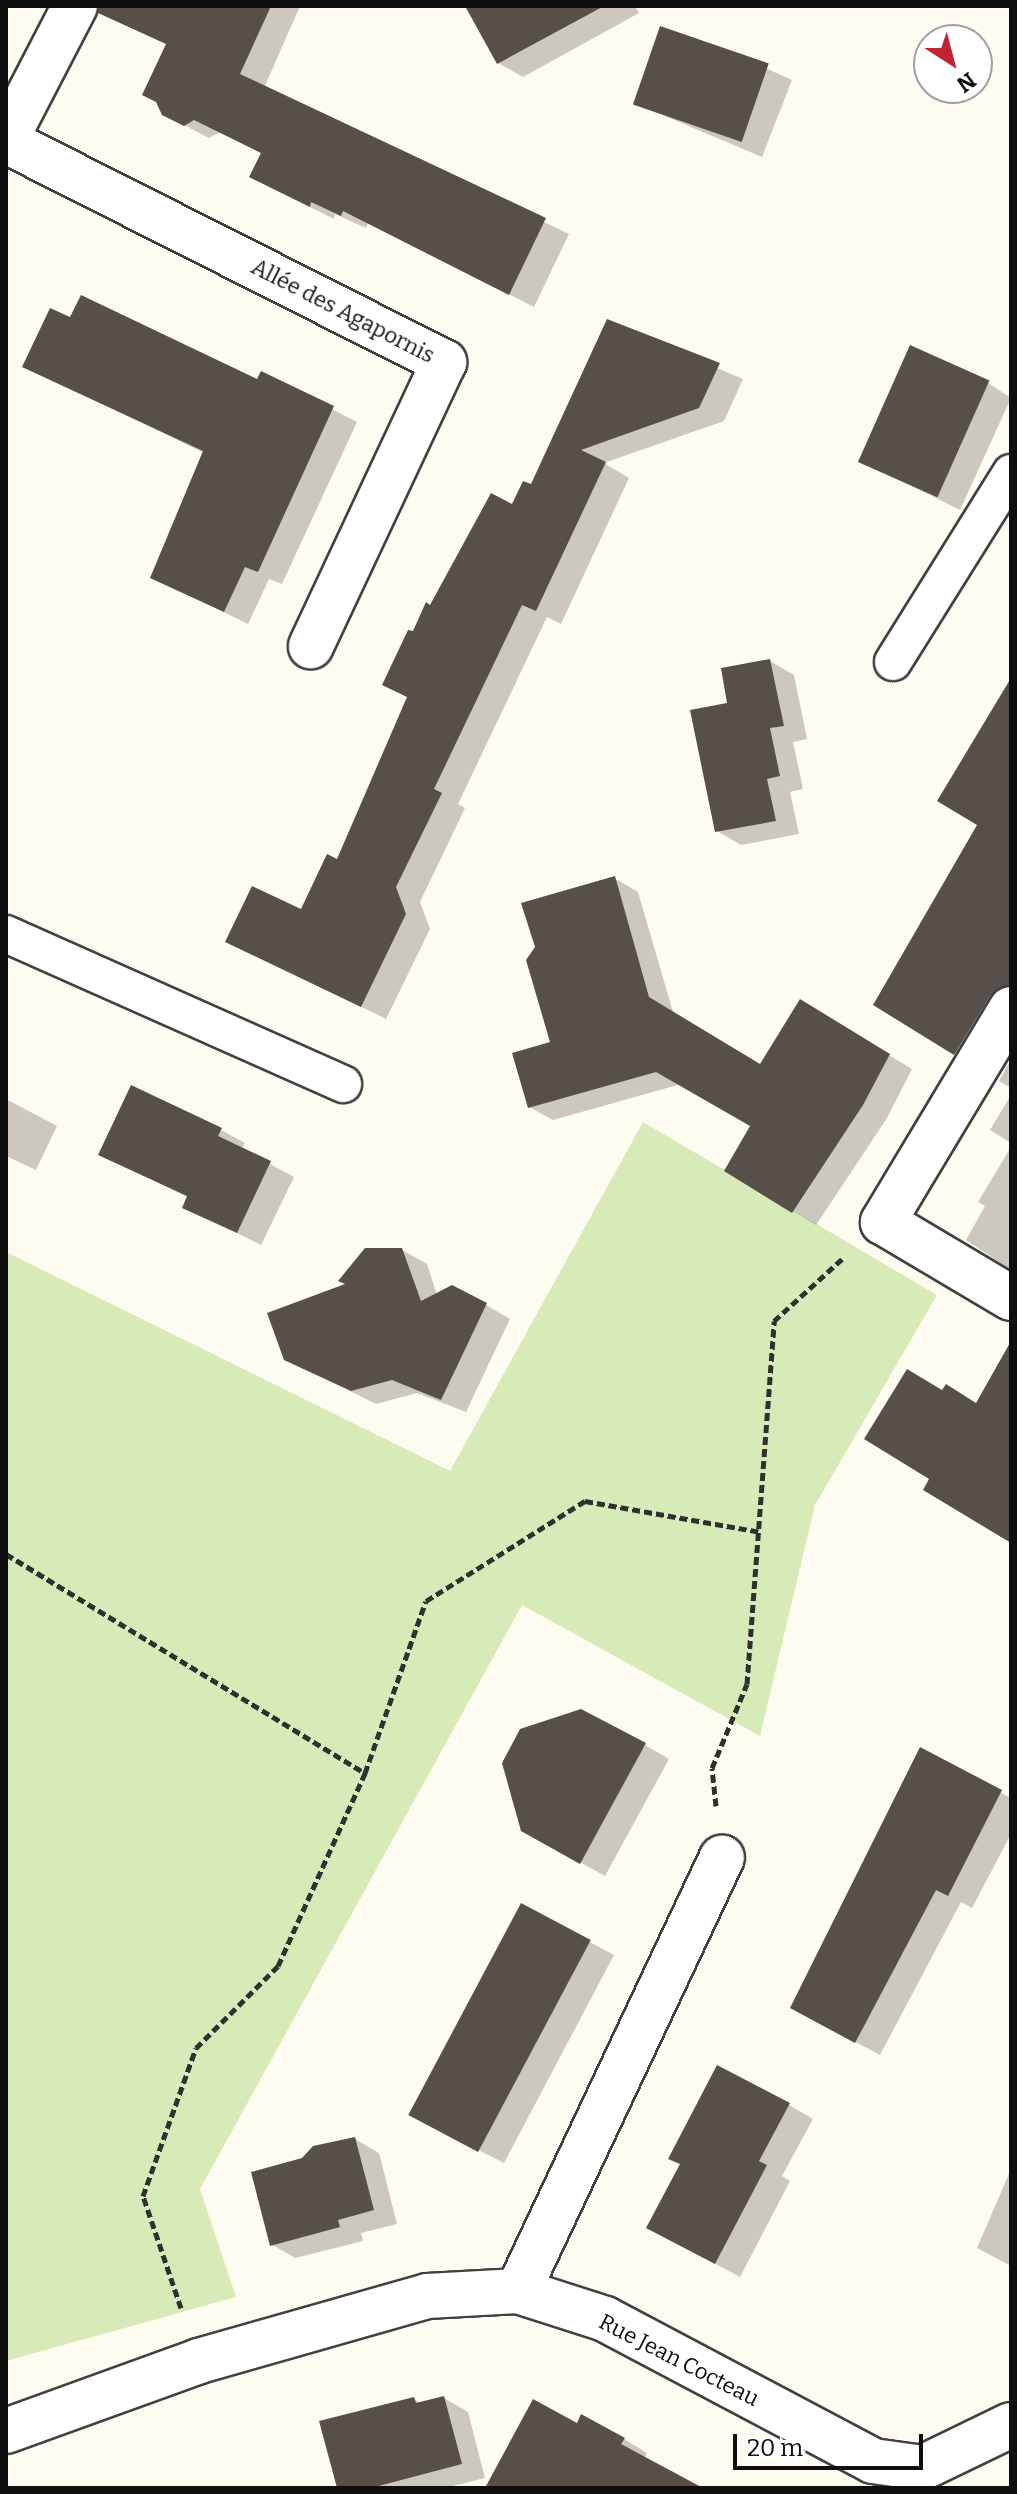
<!DOCTYPE html>
<meta charset="utf-8">
<style>
body{margin:0}
#map{position:relative;width:1017px;height:2494px;overflow:hidden;background:#fffbf0;font-family:Bitter,serif}
div>[style]{position:absolute}
.green>*{inset:0;background:#d6ebb8}
.shadow>*{inset:0;background:#0003}
.building>*{inset:0;background:#574f4a;transform-origin:0 0}
.path>*{height:5px;margin-top:-2.5px;transform-origin:0;background:repeating-linear-gradient(90deg,#303030 0 8px,transparent 0 12px)}
.roads{filter:drop-shadow(2px 0 #414141) drop-shadow(-2px 0 #414141) drop-shadow(0 2px #414141) drop-shadow(0 -2px #414141)}
.service>*{height:36px;margin:-18px;padding:0 18px;transform-origin:18px;border-radius:18px;background:#fff}
.minor>*{height:44px;margin:-22px;padding:0 22px;transform-origin:22px;border-radius:22px;background:#fff}
span{translate:-50% -50%;white-space:nowrap;text-align:center;line-height:1.15;-webkit-text-stroke:8px #fff;paint-order:stroke}
.street-label{font-size:22px;color:#0e0e0e}
.frame{position:absolute;inset:0;border:8px solid #0e0e0e;pointer-events:none}
.north{position:absolute;left:913px;top:24px;width:80px;height:80px;box-sizing:border-box;background:#fff;border:2px solid #9f9f9f;border-radius:50%;rotate:144deg;font-size:22px;font-weight:700;line-height:32px;text-align:center;color:#0e0e0e}
.north::after{content:'';display:block;margin:auto;width:28px;height:36px;background:#c22234;clip-path:polygon(50% 0,100% 100%,50% 72%,0 100%)}
.scale{position:absolute;left:733px;top:2434px;width:190px;height:36px;box-sizing:border-box;border:4px solid #0e0e0e;border-top:0;padding-left:10px;font-size:24px;line-height:28px;white-space:nowrap;color:#0e0e0e;-webkit-text-stroke:6px #fff;paint-order:stroke}
</style>
<div id="map">
<div class="green">
<i style="clip-path:polygon(643px 1122px,937px 1295px,815px 1505px,760px 1736px,522px 1605px,200px 2189px,236px 2297px,6px 2361px,6px 1252px,450px 1471px)"></i>
</div>
<div class="shadow">
<i style="clip-path:polygon(170px 6px,300px 6px,264px 88px,569px 234px,534px 307px,368px 223px,366px 228px,335px 214px,334px 219px,276px 190px,252px 177px,263px 154px,220px 132px,209px 138px,163px 114px)"></i>
<i style="clip-path:polygon(467px 6px,635px 6px,639px 13px,523px 77px,498px 63px)"></i>
<i style="clip-path:polygon(714px 45px,792px 80px,762px 157px,632px 102px)"></i>
<i style="clip-path:polygon(71px 319px,258px 382px,262px 373px,357px 422px,282px 584px,269px 579px,248px 624px,152px 577px,204px 453px,25px 366px)"></i>
<i style="clip-path:polygon(608px 322px,743px 379px,724px 421px,604px 463px,629px 478px,561px 624px,547px 617px,458px 804px,465px 808px,420px 902px,430px 929px,386px 1019px,228px 941px,302px 912px,338px 861px,409px 698px,385px 685px,431px 607px,532px 487px)"></i>
<i style="clip-path:polygon(988px 383px,1011px 398px,960px 510px,859px 460px)"></i>
<i style="clip-path:polygon(770px 661px,794px 675px,807px 739px,793px 742px,803px 789px,790px 792px,799px 834px,741px 845px,717px 831px,730px 704px)"></i>
<i style="clip-path:polygon(1011px 679px,1011px 1019px,979px 1067px,876px 1004px,980px 824px)"></i>
<i style="clip-path:polygon(614px 878px,638px 892px,673px 1012px,761px 1066px,824px 1016px,912px 1069px,887px 1118px,816px 1225px,793px 1211px,753px 1126px,681px 1084px,553px 1120px,529px 1107px)"></i>
<i style="clip-path:polygon(1011px 1059px,1011px 1088px,999px 1081px)"></i>
<i style="clip-path:polygon(1011px 1095px,1011px 1143px,990px 1130px)"></i>
<i style="clip-path:polygon(6px 1099px,57px 1126px,36px 1170px,6px 1156px)"></i>
<i style="clip-path:polygon(221px 1130px,245px 1143px,242px 1149px,294px 1177px,261px 1245px,185px 1207px,189px 1198px,101px 1154px)"></i>
<i style="clip-path:polygon(1011px 1147px,1011px 1270px,966px 1240px,985px 1206px,978px 1202px)"></i>
<i style="clip-path:polygon(402px 1250px,427px 1264px,437px 1295px,486px 1305px,510px 1319px,466px 1412px,417px 1393px,376px 1404px,286px 1359px,349px 1285px)"></i>
<i style="clip-path:polygon(645px 1745px,669px 1759px,605px 1876px,547px 1844px)"></i>
<i style="clip-path:polygon(921px 1750px,1011px 1798px,1011px 1834px,972px 1908px,961px 1902px,880px 2055px,816px 2021px)"></i>
<i style="clip-path:polygon(522px 1906px,614px 1955px,504px 2163px,437px 2129px)"></i>
<i style="clip-path:polygon(789px 2105px,813px 2119px,782px 2176px,790px 2181px,740px 2277px,673px 2241px)"></i>
<i style="clip-path:polygon(355px 2139px,379px 2153px,397px 2224px,361px 2233px,363px 2241px,295px 2258px,271px 2244px,303px 2160px)"></i>
<i style="clip-path:polygon(1011px 2169px,1011px 2266px,977px 2248px)"></i>
<i style="clip-path:polygon(444px 2398px,468px 2412px,485px 2478px,445px 2488px,339px 2488px,414px 2399px,422px 2404px)"></i>
<i style="clip-path:polygon(578px 2425px,624px 2439px,647px 2453px,644px 2459px,699px 2488px,497px 2488px)"></i>
</div>
<div class="building">
<i style="clip-path:polygon(100px 6px,271px 6px,240px 74px,546px 218px,509px 295px,343px 211px,341px 216px,311px 202px,310px 207px,249px 177px,261px 153px,194px 120px,184px 126px,162px 115px,156px 102px,142px 95px,166px 44px,98px 13px)"></i>
<i style="clip-path:polygon(465px 6px,604px 6px,497px 64px)"></i>
<i style="left:660px;top:26px;width:115px;height:83px;rotate:19deg"></i>
<i style="clip-path:polygon(81px 295px,257px 379px,261px 371px,334px 406px,258px 572px,245px 567px,224px 612px,150px 578px,203px 451px,22px 367px,50px 308px,70px 317px)"></i>
<i style="clip-path:polygon(607px 319px,720px 363px,699px 408px,581px 450px,606px 462px,536px 611px,522px 605px,434px 789px,442px 793px,396px 887px,406px 914px,361px 1007px,225px 942px,252px 886px,301px 909px,327px 854px,337px 859px,407px 697px,382px 685px,408px 630px,413px 631px,426px 602px,430px 605px,491px 493px,512px 504px,523px 481px,531px 484px)"></i>
<i style="left:910px;top:345px;width:87px;height:128px;rotate:24deg"></i>
<i style="clip-path:polygon(770px 659px,784px 726px,770px 728px,780px 776px,767px 779px,776px 821px,715px 832px,690px 710px,727px 703px,721px 668px)"></i>
<i style="clip-path:polygon(1011px 678px,1011px 984px,990px 996px,954px 1055px,873px 1005px,977px 825px,937px 801px)"></i>
<i style="clip-path:polygon(615px 876px,649px 997px,760px 1064px,800px 999px,890px 1054px,863px 1105px,792px 1213px,724px 1171px,750px 1126px,656px 1072px,528px 1108px,512px 1053px,550px 1042px,526px 960px,535px 947px,521px 903px)"></i>
<i style="clip-path:polygon(131px 1085px,222px 1128px,218px 1136px,271px 1161px,237px 1233px,182px 1208px,187px 1196px,98px 1155px)"></i>
<i style="clip-path:polygon(365px 1248px,402px 1248px,421px 1301px,452px 1285px,487px 1303px,441px 1400px,392px 1380px,351px 1391px,284px 1360px,267px 1313px,345px 1284px,338px 1281px)"></i>
<i style="clip-path:polygon(1011px 1341px,1011px 1543px,923px 1490px,929px 1479px,864px 1439px,907px 1369px,942px 1390px,946px 1384px,976px 1403px)"></i>
<i style="clip-path:polygon(581px 1709px,646px 1743px,580px 1864px,521px 1831px,502px 1763px,520px 1729px)"></i>
<i style="clip-path:polygon(920px 1747px,1002px 1790px,948px 1896px,936px 1890px,855px 2043px,790px 2008px)"></i>
<i style="left:521px;top:1903px;width:79px;height:240px;rotate:28deg"></i>
<i style="clip-path:polygon(717px 2065px,790px 2103px,759px 2161px,767px 2165px,715px 2264px,646px 2228px,680px 2164px,668px 2159px)"></i>
<i style="clip-path:polygon(355px 2137px,374px 2210px,338px 2220px,340px 2227px,270px 2246px,251px 2172px,302px 2158px,313px 2146px)"></i>
<i style="clip-path:polygon(444px 2396px,462px 2464px,371px 2488px,337px 2488px,319px 2421px,414px 2397px,416px 2403px)"></i>
<i style="clip-path:polygon(533px 2399px,577px 2423px,581px 2414px,625px 2438px,621px 2444px,703px 2488px,485px 2488px)"></i>
</div>
<div class="path">
<i style="left:6px;top:1554px;width:421px;rotate:31.4deg"></i>
<i style="left:716px;top:1806px;width:38px;rotate:-96deg"></i>
<i style="left:712px;top:1768px;width:91px;rotate:-67.4deg"></i>
<i style="left:747px;top:1684px;width:364px;rotate:-85.7deg"></i>
<i style="left:774px;top:1321px;width:93px;rotate:-42.4deg"></i>
<i style="left:181px;top:2308px;width:118px;rotate:-108.7deg"></i>
<i style="left:143px;top:2196px;width:157px;rotate:-70.3deg"></i>
<i style="left:196px;top:2048px;width:116px;rotate:-45deg"></i>
<i style="left:278px;top:1966px;width:212px;rotate:-65.7deg"></i>
<i style="left:365px;top:1773px;width:182px;rotate:-70.5deg"></i>
<i style="left:426px;top:1601px;width:188px;rotate:-32.2deg"></i>
<i style="left:585px;top:1501px;width:178px;rotate:10deg"></i>
</div>
<div class="roads">
<div class="service">
<i style="left:893px;top:662px;width:223px;rotate:-58deg"></i>
<i style="left:6px;top:934px;width:369px;rotate:24deg"></i>
</div>
<div class="minor">
<i style="left:6px;top:139px;width:150px;rotate:-62.6deg"></i>
<i style="left:6px;top:141px;width:491px;rotate:26.8deg"></i>
<i style="left:444px;top:362px;width:314px;rotate:115.1deg"></i>
<i style="left:1011px;top:1009px;width:249px;rotate:121deg"></i>
<i style="left:883px;top:1222px;width:149px;rotate:30.7deg"></i>
<i style="left:518px;top:2291px;width:479px;rotate:-64.8deg"></i>
<i style="left:6px;top:2431px;width:205px;rotate:-19.9deg"></i>
<i style="left:199px;top:2361px;width:237px;rotate:-15.9deg"></i>
<i style="left:427px;top:2296px;width:91px;rotate:-3.1deg"></i>
<i style="left:518px;top:2291px;width:91px;rotate:17.8deg"></i>
<i style="left:605px;top:2319px;width:303px;rotate:27.9deg"></i>
<i style="left:873px;top:2461px;width:49px;rotate:8.1deg"></i>
<i style="left:922px;top:2468px;width:99px;rotate:-25.8deg"></i>
</div>
</div>
<div class="street-label">
<span style="left:343px;top:311px;rotate:27deg">Allée des Agapornis</span>
<span style="left:679px;top:2360px;rotate:27deg">Rue Jean Cocteau</span>
</div>
<div class="frame"></div>
<div class="north">N</div>
<div class="scale">20 m</div>
</div>
